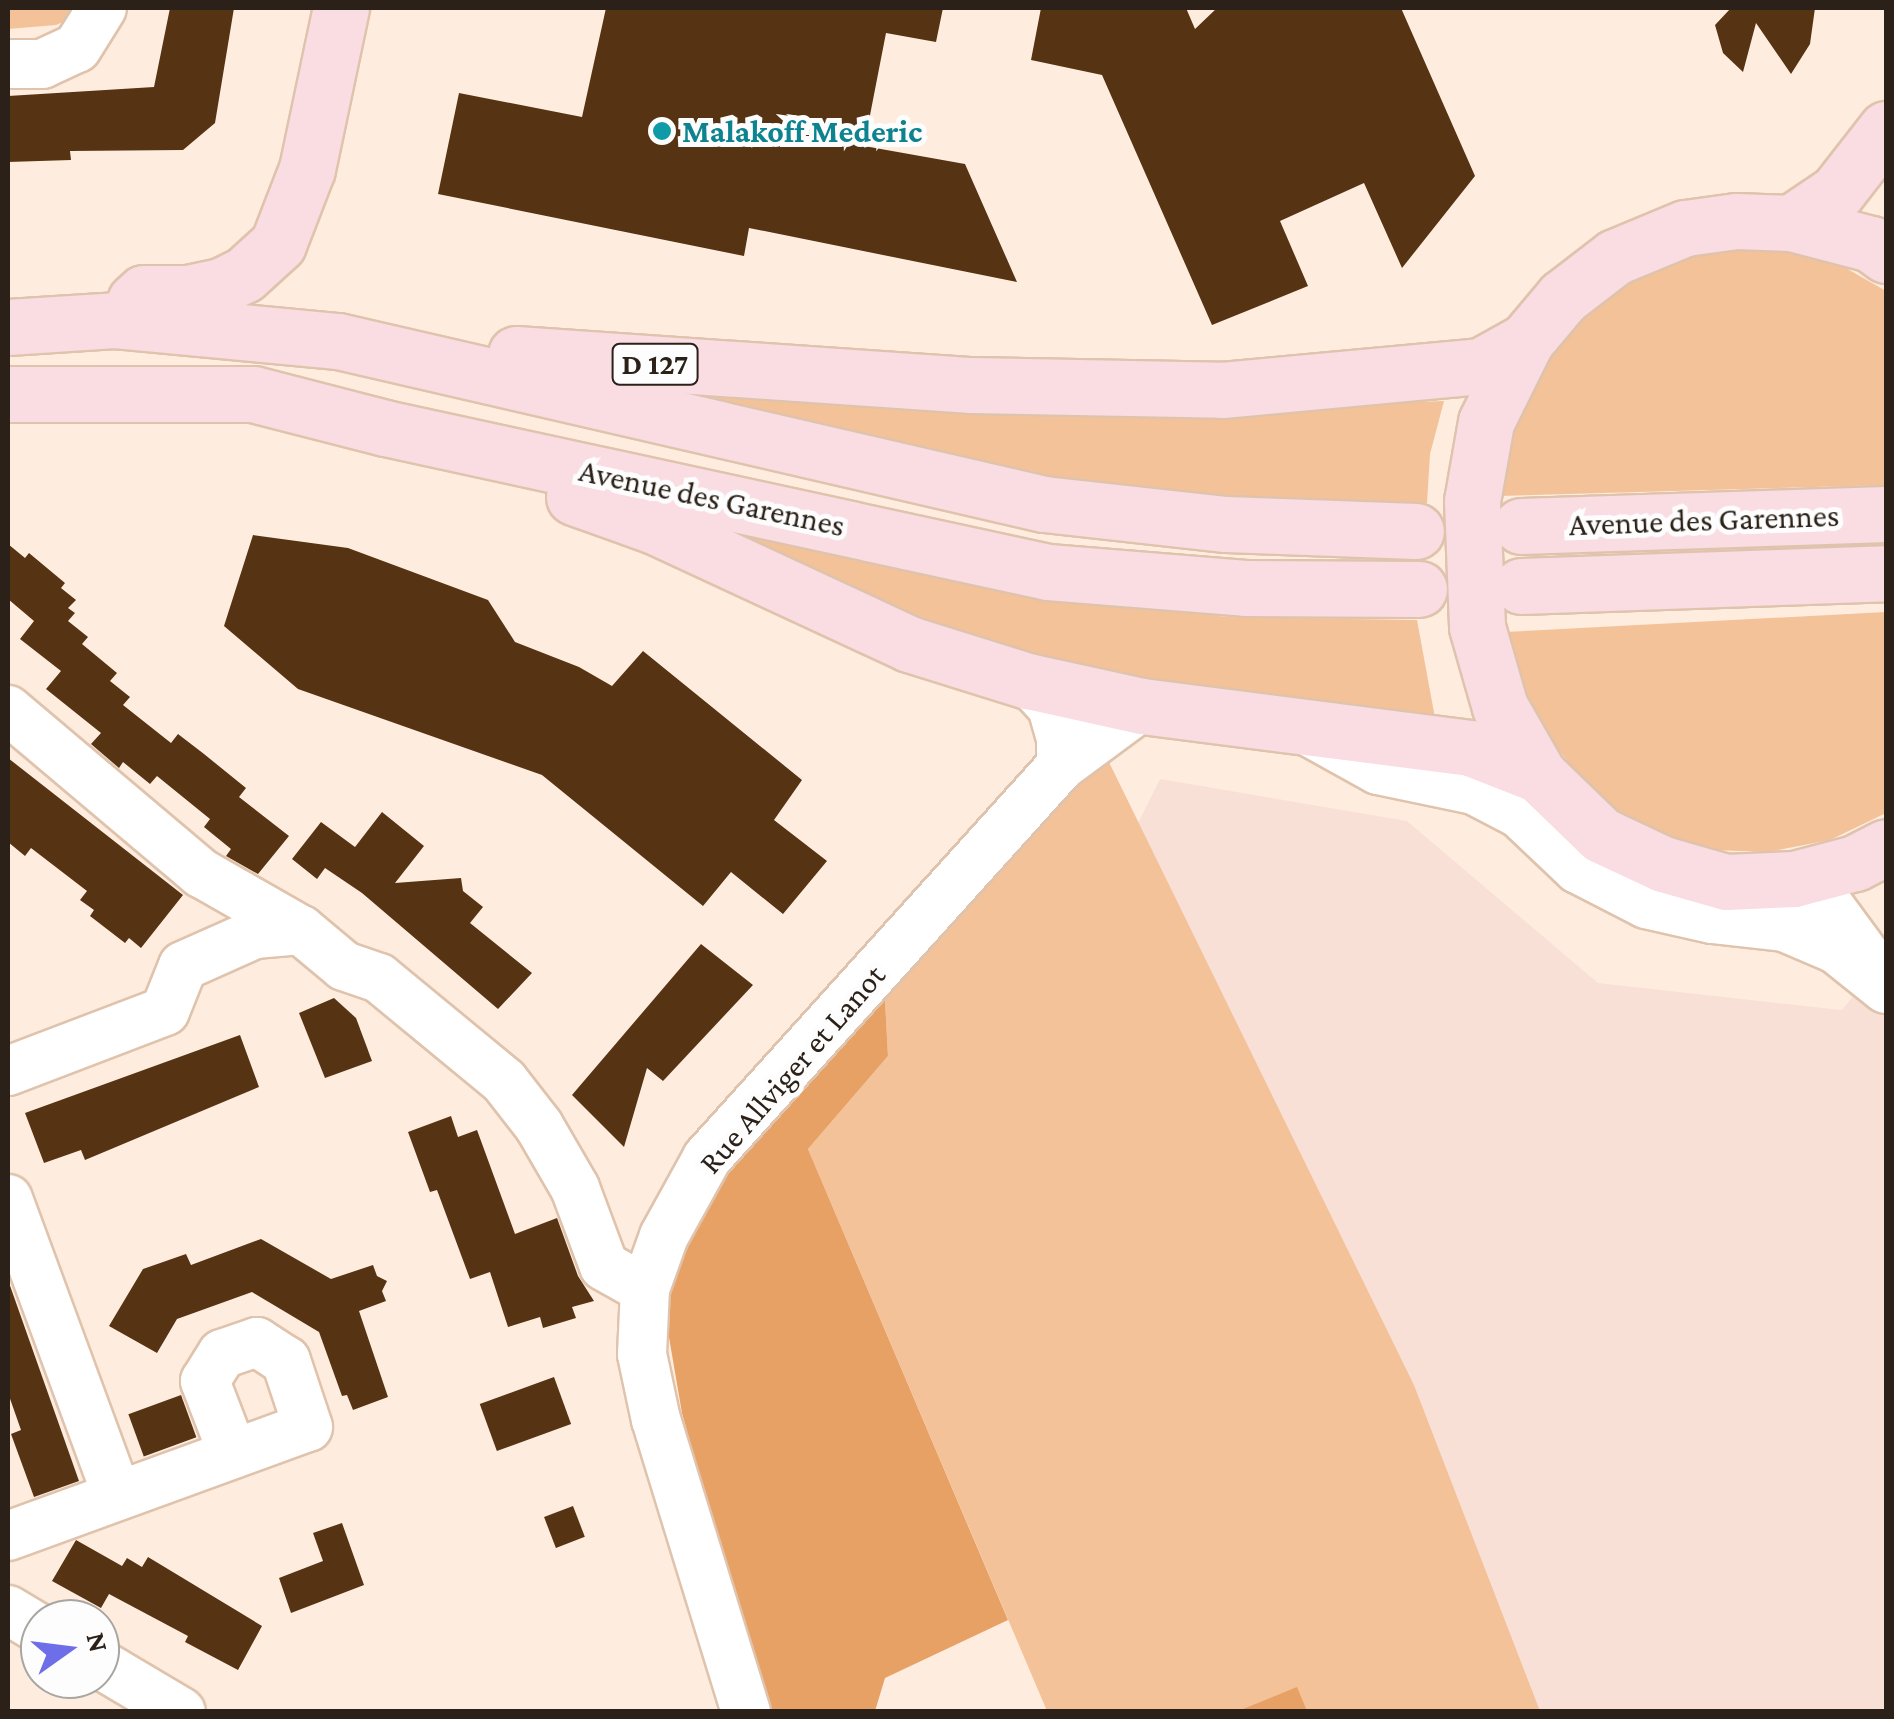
<!DOCTYPE html>
<style>
body{margin:0}
#map{position:relative;width:1894px;height:1719px;overflow:hidden;background:#feecde;font-family:"Crimson Pro",serif}
div>[style]{position:absolute}
.industrial>*{inset:0;background:#f9e0d7}
.green>*{inset:0;background:#f3c299}
.forest>*{inset:0;background:#e7a164}
.building>*{inset:0;background:#563413;transform-origin:0 0}
.roads{filter:drop-shadow(2px 0 #dfc3ac) drop-shadow(-2px 0 #dfc3ac) drop-shadow(0 2px #dfc3ac) drop-shadow(0 -2px #dfc3ac)}
.minor>*{height:48px;margin:-24px;padding:0 24px;transform-origin:24px;border-radius:24px;background:#fff}
.major>*{height:55px;margin:-27.5px;padding:0 27.5px;transform-origin:27.5px;border-radius:27.5px;background:#fadce3}
.dots>*{width:28px;height:28px;translate:-50% -50%;box-sizing:border-box;border:5px solid #fdfdfd;border-radius:50%}
span{translate:-50% -50%;white-space:nowrap;text-align:center;line-height:1.15;-webkit-text-stroke:10px #fdfdfd;paint-order:stroke}
.shield-label span{padding:2px 8px;background:#fdfdfd;border:2px solid;border-radius:8px;-webkit-text-stroke-width:0}
.shield-label{font-size:30px;color:#2b2118;font-weight:700}
.culture-label{font-size:32px;color:#0d838f;font-weight:700}
.left{translate:0 -50%;text-align:left}
.street-label{font-size:32px;color:#2b2118}
.frame{position:absolute;inset:0;border:10px solid #2b2118;pointer-events:none}
.north{position:absolute;left:20px;top:1599px;width:100px;height:100px;box-sizing:border-box;background:#fdfdfd;border:2px solid #a9a5a1;border-radius:50%;rotate:76deg;font-size:28px;font-weight:700;line-height:40px;text-align:center;color:#2b2118}
.north::after{content:'';display:block;margin:auto;width:35px;height:45px;background:#6d6ee8;clip-path:polygon(50% 0,100% 100%,50% 72%,0 100%)}
</style>
<div id="map">
<div class="industrial">
<i style="clip-path:polygon(1160px 779px,1407px 821px,1598px 983px,1842px 1010px,1886px 955px,1886px 1711px,1540px 1711px,1414px 1385px,1138px 823px)"></i>
</div>
<div class="green">
<i style="clip-path:polygon(8px 8px,80px 8px,75px 17px,56px 25px,8px 29px)"></i>
<i style="clip-path:polygon(1773px 246px,1830px 259px,1886px 291px,1886px 485px,1500px 496px,1505px 445px,1552px 345px,1589px 304px,1652px 266px,1718px 248px)"></i>
<i style="clip-path:polygon(645px 388px,1327px 405px,1444px 401px,1430px 454px,1427px 503px,1251px 499px,1070px 487px)"></i>
<i style="clip-path:polygon(686px 516px,1073px 598px,1227px 617px,1417px 620px,1435px 718px,1194px 693px,995px 652px,862px 608px)"></i>
<i style="clip-path:polygon(1886px 612px,1886px 813px,1830px 840px,1768px 852px,1712px 850px,1662px 834px,1611px 807px,1578px 775px,1546px 733px,1521px 684px,1505px 632px)"></i>
<i style="clip-path:polygon(1105px 754px,1414px 1385px,1540px 1711px,1047px 1711px,808px 1149px,888px 1056px,884px 982px)"></i>
</div>
<div class="forest">
<i style="clip-path:polygon(884px 982px,888px 1056px,808px 1149px,1008px 1620px,885px 1678px,875px 1711px,765px 1711px,682px 1413px,665px 1314px,676px 1247px,714px 1170px)"></i>
<i style="clip-path:polygon(1297px 1687px,1307px 1711px,1238px 1711px)"></i>
</div>
<div class="building">
<i style="clip-path:polygon(170px 8px,234px 8px,215px 123px,183px 150px,70px 151px,71px 160px,8px 162px,8px 96px,154px 87px)"></i>
<i style="clip-path:polygon(606px 8px,943px 8px,936px 42px,886px 33px,864px 146px,965px 164px,1017px 282px,749px 228px,744px 256px,438px 194px,459px 93px,582px 117px)"></i>
<i style="clip-path:polygon(1041px 8px,1186px 8px,1195px 29px,1217px 8px,1401px 8px,1475px 176px,1402px 268px,1364px 183px,1280px 221px,1308px 286px,1212px 325px,1102px 75px,1031px 60px)"></i>
<i style="clip-path:polygon(1731px 8px,1815px 8px,1810px 44px,1791px 74px,1756px 23px,1743px 72px,1723px 53px,1715px 25px)"></i>
<i style="clip-path:polygon(253px 535px,348px 548px,488px 600px,515px 642px,579px 667px,612px 686px,643px 651px,802px 780px,774px 820px,827px 861px,783px 914px,731px 872px,703px 906px,542px 775px,298px 689px,224px 626px)"></i>
<i style="clip-path:polygon(8px 544px,25px 558px,29px 553px,65px 583px,61px 588px,76px 600px,68px 608px,75px 613px,68px 621px,88px 637px,82px 644px,117px 673px,110px 681px,130px 697px,123px 705px,171px 743px,178px 734px,204px 754px,246px 788px,239px 797px,289px 836px,258px 874px,226px 856px,231px 849px,204px 827px,210px 819px,157px 776px,150px 784px,123px 762px,119px 768px,91px 744px,101px 733px,46px 689px,61px 671px,20px 639px,34px 621px,8px 599px)"></i>
<i style="clip-path:polygon(8px 758px,183px 895px,141px 948px,129px 938px,125px 943px,90px 916px,94px 910px,80px 900px,87px 891px,31px 848px,25px 856px,8px 842px)"></i>
<i style="clip-path:polygon(382px 812px,424px 846px,395px 883px,461px 878px,463px 891px,483px 907px,470px 923px,532px 973px,498px 1009px,362px 893px,325px 868px,317px 879px,292px 859px,321px 822px,355px 847px)"></i>
<i style="clip-path:polygon(701px 944px,753px 985px,663px 1081px,647px 1068px,624px 1147px,572px 1095px)"></i>
<i style="clip-path:polygon(334px 998px,356px 1018px,372px 1061px,325px 1078px,299px 1013px)"></i>
<i style="clip-path:polygon(240px 1035px,259px 1087px,85px 1160px,81px 1150px,44px 1163px,25px 1113px)"></i>
<i style="clip-path:polygon(451px 1116px,458px 1137px,477px 1130px,515px 1234px,557px 1218px,578px 1276px,594px 1301px,572px 1307px,576px 1318px,543px 1328px,540px 1317px,508px 1327px,490px 1272px,470px 1279px,437px 1190px,430px 1192px,408px 1132px)"></i>
<i style="clip-path:polygon(261px 1239px,331px 1279px,373px 1265px,377px 1276px,387px 1281px,382px 1291px,386px 1301px,359px 1311px,388px 1397px,353px 1410px,347px 1395px,342px 1396px,319px 1332px,252px 1292px,177px 1319px,157px 1353px,109px 1326px,143px 1269px,186px 1254px,191px 1265px)"></i>
<i style="clip-path:polygon(8px 1280px,79px 1481px,34px 1497px,11px 1434px,21px 1430px,8px 1393px)"></i>
<i style="left:554px;top:1377px;width:50px;height:79px;rotate:70deg"></i>
<i style="left:181px;top:1395px;width:45px;height:56px;rotate:70deg"></i>
<i style="left:573px;top:1506px;width:33px;height:31px;rotate:69deg"></i>
<i style="clip-path:polygon(342px 1523px,364px 1585px,291px 1613px,279px 1578px,323px 1561px,313px 1533px)"></i>
<i style="clip-path:polygon(76px 1540px,122px 1566px,127px 1558px,142px 1567px,148px 1557px,262px 1626px,238px 1670px,185px 1642px,188px 1636px,109px 1594px,101px 1608px,52px 1581px)"></i>
</div>
<div class="roads">
<div class="minor">
<i style="left:8px;top:64px;width:34px"></i>
<i style="left:42px;top:64px;width:38px;rotate:-25deg"></i>
<i style="left:77px;top:48px;width:47px;rotate:-58deg"></i>
<i style="left:1028px;top:681px;width:35px;rotate:47deg"></i>
<i style="left:1052px;top:707px;width:32px;rotate:74deg"></i>
<i style="left:1061px;top:738px;width:28px;rotate:90deg"></i>
<i style="left:8px;top:710px;width:253px;rotate:40.2deg"></i>
<i style="left:201px;top:873px;width:115px;rotate:29.7deg"></i>
<i style="left:301px;top:930px;width:56px;rotate:39.9deg"></i>
<i style="left:344px;top:966px;width:37px;rotate:19deg"></i>
<i style="left:379px;top:978px;width:162px;rotate:39.5deg"></i>
<i style="left:504px;top:1081px;width:57px;rotate:52.1deg"></i>
<i style="left:539px;top:1126px;width:72px;rotate:59.9deg"></i>
<i style="left:575px;top:1188px;width:83px;rotate:69.6deg"></i>
<i style="left:604px;top:1266px;width:47px;rotate:29.3deg"></i>
<i style="left:1306px;top:730px;width:82px;rotate:29.1deg"></i>
<i style="left:1378px;top:770px;width:98px;rotate:11.8deg"></i>
<i style="left:1474px;top:790px;width:52px;rotate:27.6deg"></i>
<i style="left:1520px;top:814px;width:80px;rotate:43.5deg"></i>
<i style="left:1578px;top:869px;width:76px;rotate:27.2deg"></i>
<i style="left:1646px;top:904px;width:68px;rotate:12.8deg"></i>
<i style="left:1712px;top:919px;width:72px;rotate:6.3deg"></i>
<i style="left:1784px;top:927px;width:56px;rotate:22.9deg"></i>
<i style="left:1836px;top:949px;width:64px;rotate:38.7deg"></i>
<i style="left:1794px;top:879px;width:46px;rotate:37.9deg"></i>
<i style="left:1830px;top:907px;width:71px;rotate:53.6deg"></i>
<i style="left:8px;top:1071px;width:168px;rotate:-20.9deg"></i>
<i style="left:165px;top:1011px;width:48px;rotate:-68.2deg"></i>
<i style="left:183px;top:966px;width:79px;rotate:-24deg"></i>
<i style="left:255px;top:934px;width:46px;rotate:-5deg"></i>
<i style="left:8px;top:1199px;width:316px;rotate:69.8deg"></i>
<i style="left:8px;top:1536px;width:319px;rotate:-20deg"></i>
<i style="left:308px;top:1427px;width:70px;rotate:-108.4deg"></i>
<i style="left:286px;top:1361px;width:35px;rotate:-147deg"></i>
<i style="left:257px;top:1342px;width:37px;rotate:161deg"></i>
<i style="left:222px;top:1354px;width:32px;rotate:122deg"></i>
<i style="left:205px;top:1381px;width:78px;rotate:69deg"></i>
<i style="left:8px;top:1610px;width:37px;rotate:31deg"></i>
<i style="left:100px;top:1664px;width:94px;rotate:30.7deg"></i>
<i style="left:746px;top:1712px;width:306px;rotate:-107.1deg"></i>
<i style="left:656px;top:1420px;width:67px;rotate:-102deg"></i>
<i style="left:642px;top:1354px;width:65px;rotate:-87.4deg"></i>
<i style="left:645px;top:1289px;width:56px;rotate:-70.3deg"></i>
<i style="left:664px;top:1236px;width:89px;rotate:-61.1deg"></i>
<i style="left:707px;top:1158px;width:528px;rotate:-47.92deg"></i>
<i style="left:1061px;top:766px;width:101px;rotate:-36.5deg"></i>
</div>
<div class="major">
<i style="left:1791px;top:223px;width:55px;rotate:-34deg"></i>
<i style="left:1837px;top:192px;width:80px;rotate:-52.1deg"></i>
<i style="left:1886px;top:255px;width:19px;rotate:-144deg"></i>
<i style="left:1871px;top:244px;width:83px;rotate:-165.3deg"></i>
<i style="left:1791px;top:223px;width:55px;rotate:-177.9deg"></i>
<i style="left:1736px;top:221px;width:51px;rotate:172.2deg"></i>
<i style="left:1685px;top:228px;width:76px;rotate:157.5deg"></i>
<i style="left:1615px;top:257px;width:66px;rotate:142.4deg"></i>
<i style="left:1563px;top:297px;width:57px;rotate:130.1deg"></i>
<i style="left:1526px;top:341px;width:90px;rotate:116.3deg"></i>
<i style="left:1486px;top:422px;width:80px;rotate:100deg"></i>
<i style="left:1472px;top:501px;width:126px;rotate:87.7deg"></i>
<i style="left:1477px;top:627px;width:83px;rotate:74deg"></i>
<i style="left:1500px;top:707px;width:78px;rotate:60.2deg"></i>
<i style="left:1539px;top:775px;width:86px;rotate:44.1deg"></i>
<i style="left:1601px;top:835px;width:68px;rotate:25.1deg"></i>
<i style="left:1663px;top:864px;width:66px;rotate:15.9deg"></i>
<i style="left:1726px;top:882px;width:68px;rotate:-2.5deg"></i>
<i style="left:1794px;top:879px;width:63px;rotate:-14.7deg"></i>
<i style="left:1855px;top:863px;width:35px;rotate:-27deg"></i>
<i style="left:135px;top:301px;width:12px;rotate:-42deg"></i>
<i style="left:144px;top:293px;width:44px"></i>
<i style="left:188px;top:293px;width:34px;rotate:-12deg"></i>
<i style="left:221px;top:286px;width:25px;rotate:-26deg"></i>
<i style="left:244px;top:275px;width:46px;rotate:-42.4deg"></i>
<i style="left:278px;top:244px;width:80px;rotate:-68.9deg"></i>
<i style="left:307px;top:169px;width:165px;rotate:-78.1deg"></i>
<i style="left:8px;top:327px;width:107px;rotate:-3.7deg"></i>
<i style="left:115px;top:320px;width:224px;rotate:5.4deg"></i>
<i style="left:338px;top:341px;width:725px;rotate:13deg"></i>
<i style="left:1044px;top:504px;width:183px;rotate:6.3deg"></i>
<i style="left:1226px;top:524px;width:190px;rotate:2.1deg"></i>
<i style="left:516px;top:354px;width:457px;rotate:3.9deg"></i>
<i style="left:972px;top:385px;width:250px;rotate:1.1deg"></i>
<i style="left:1222px;top:390px;width:260px;rotate:-5.3deg"></i>
<i style="left:1481px;top:366px;width:51px;rotate:-29.1deg"></i>
<i style="left:8px;top:394px;width:245px"></i>
<i style="left:253px;top:394px;width:136px;rotate:14.4deg"></i>
<i style="left:385px;top:428px;width:678px;rotate:12.25deg"></i>
<i style="left:1048px;top:572px;width:198px;rotate:4.6deg"></i>
<i style="left:1245px;top:588px;width:174px;rotate:0.3deg"></i>
<i style="left:574px;top:497px;width:86px;rotate:19.7deg"></i>
<i style="left:655px;top:526px;width:280px;rotate:24.9deg"></i>
<i style="left:909px;top:644px;width:125px;rotate:17.3deg"></i>
<i style="left:1028px;top:681px;width:117px;rotate:12.4deg"></i>
<i style="left:1142px;top:706px;width:331px;rotate:7.3deg"></i>
<i style="left:1470px;top:748px;width:74px;rotate:21.4deg"></i>
<i style="left:1521px;top:526px;width:365px;rotate:-1.9deg"></i>
<i style="left:1521px;top:586px;width:365px;rotate:-2deg"></i>
</div>
</div>
<div class="dots">
<i style="left:662px;top:131px;background:#0f9aa8"></i>
</div>
<div class="shield-label">
<span style="left:655px;top:364px">D 127</span>
</div>
<div class="culture-label">
<span class="left" style="left:682px;top:131px">Malakoff Mederic</span>
</div>
<div class="street-label">
<span style="left:712px;top:498px;rotate:12deg">Avenue des Garennes</span>
<span style="left:1704px;top:520px;rotate:-2deg">Avenue des Garennes</span>
<span style="left:792px;top:1069px;rotate:-49deg">Rue Allviger et Lanot</span>
</div>
<div class="frame"></div>
<div class="north">N</div>
</div>
